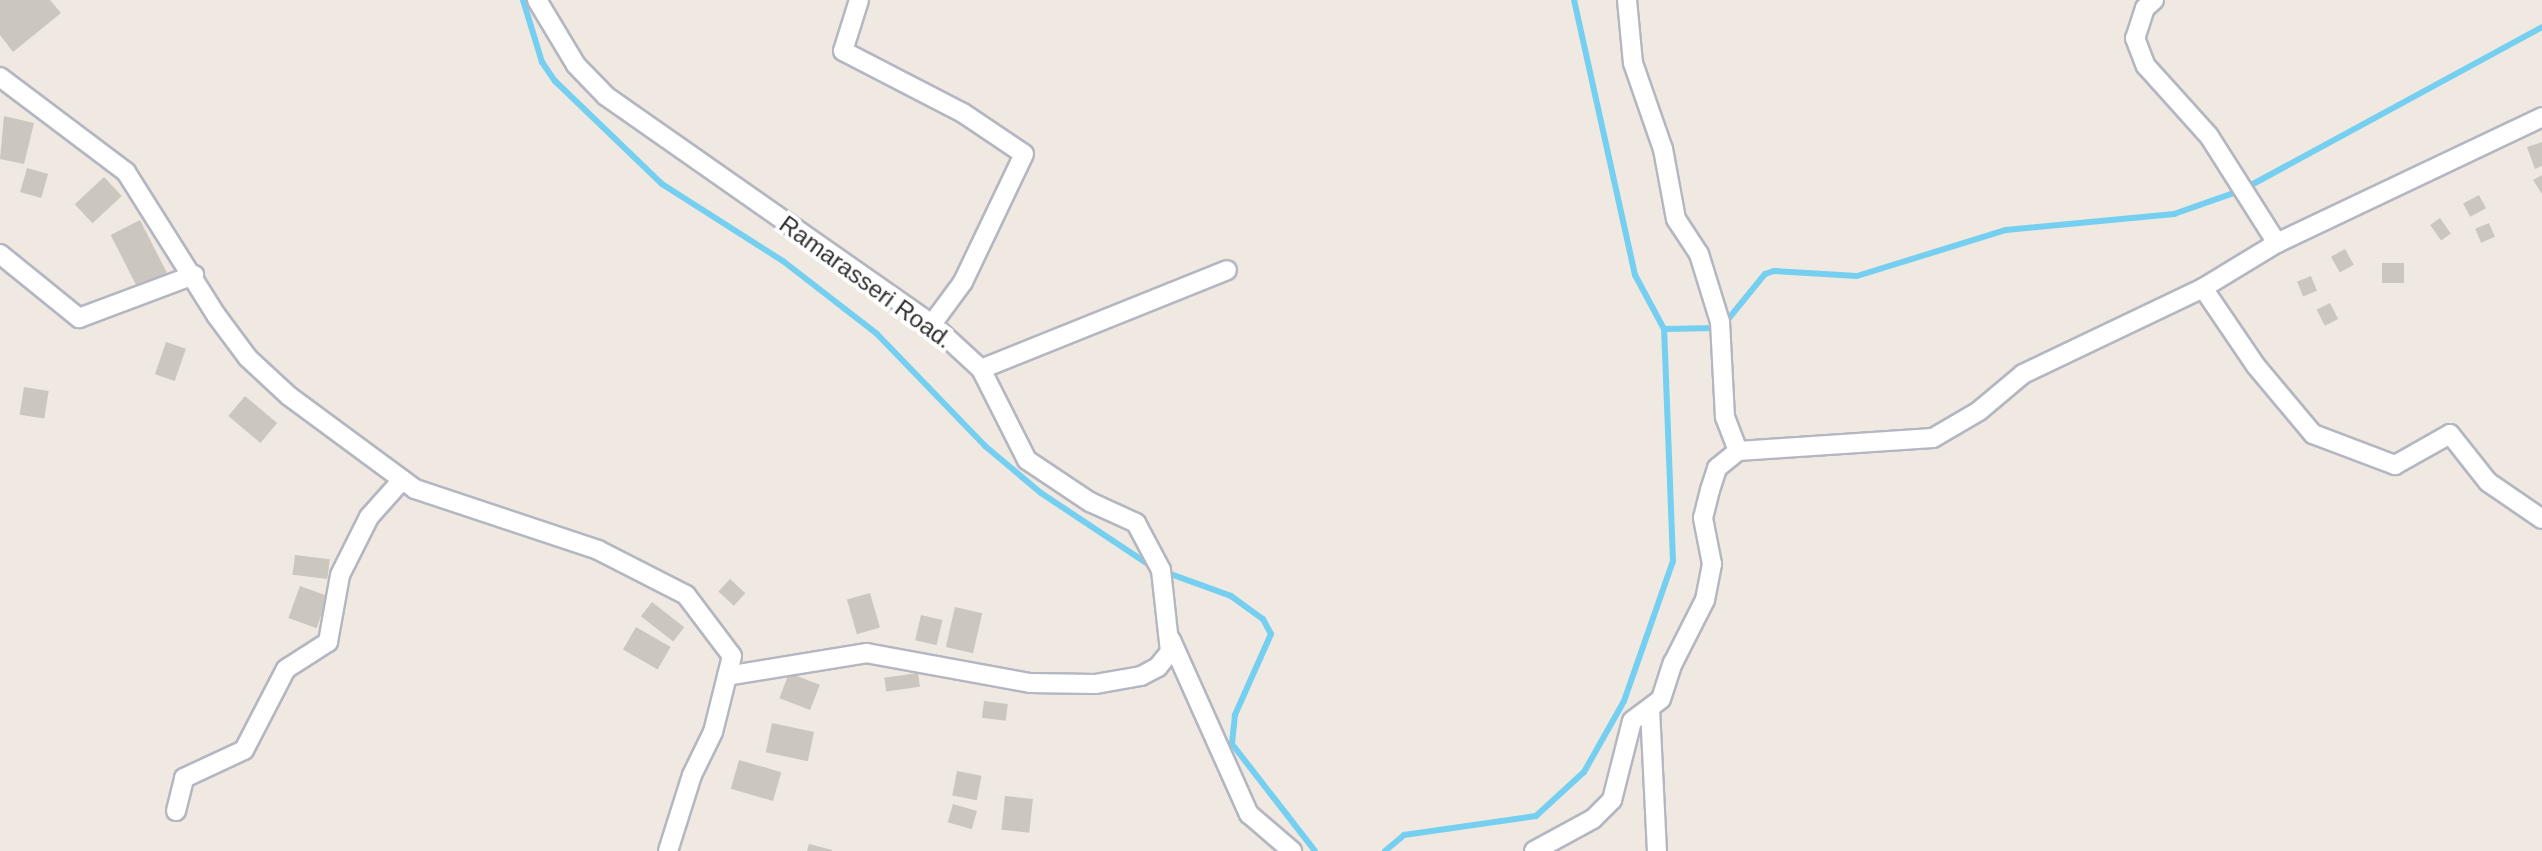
<!DOCTYPE html>
<style>
body{margin:0}
#map{position:relative;width:2542px;height:851px;overflow:hidden;background:#efe9e1;font-family:Helvetica,sans-serif}
div>[style]{position:absolute}
.stream>*{height:6px;margin:-3px;padding:0 3px;transform-origin:3px;border-radius:3px;background:#75cff0}
.building>*{inset:0;background:#cbc7bf;transform-origin:0 0}
.roads{filter:drop-shadow(2px 0 #b4b7c1) drop-shadow(-2px 0 #b4b7c1) drop-shadow(0 2px #b4b7c1) drop-shadow(0 -2px #b4b7c1)}
.street>*{height:18px;margin:-9px;padding:0 9px;transform-origin:9px;border-radius:9px;background:#fff}
span{translate:-50% -50%;white-space:nowrap;text-align:center;line-height:1.15;-webkit-text-stroke:8px #fff;paint-order:stroke}
.street-label{font-size:24px;color:#2e2e2e}
</style>
<div id="map">
<div class="stream">
<i style="left:523px;top:0;width:65px;rotate:73deg"></i>
<i style="left:542px;top:62px;width:23px;rotate:56deg"></i>
<i style="left:555px;top:81px;width:149px;rotate:43.9deg"></i>
<i style="left:662px;top:184px;width:143px;rotate:32.5deg"></i>
<i style="left:783px;top:261px;width:119px;rotate:37.8deg"></i>
<i style="left:877px;top:334px;width:156px;rotate:46deg"></i>
<i style="left:985px;top:446px;width:73px;rotate:40deg"></i>
<i style="left:1041px;top:493px;width:136px;rotate:33.6deg"></i>
<i style="left:1725px;top:323px;width:63px;rotate:-50.8deg"></i>
<i style="left:1765px;top:274px;width:9px;rotate:-18deg"></i>
<i style="left:1774px;top:271px;width:83px;rotate:3.4deg"></i>
<i style="left:1857px;top:276px;width:156px;rotate:-17.2deg"></i>
<i style="left:2006px;top:230px;width:169px;rotate:-5.4deg"></i>
<i style="left:2174px;top:214px;width:72px;rotate:-19.4deg"></i>
<i style="left:2242px;top:190px;width:341px;rotate:-28.5deg"></i>
<i style="left:1664px;top:329px;width:52px;rotate:-1.1deg"></i>
<i style="left:1165px;top:572px;width:70px;rotate:20deg"></i>
<i style="left:1231px;top:596px;width:39px;rotate:36deg"></i>
<i style="left:1263px;top:619px;width:17px;rotate:62deg"></i>
<i style="left:1271px;top:634px;width:89px;rotate:114deg"></i>
<i style="left:1235px;top:715px;width:29px;rotate:96deg"></i>
<i style="left:1232px;top:744px;width:135px;rotate:52.2deg"></i>
<i style="left:1385px;top:851px;width:25px;rotate:-40deg"></i>
<i style="left:1404px;top:835px;width:133px;rotate:-8.2deg"></i>
<i style="left:1536px;top:816px;width:65px;rotate:-42.5deg"></i>
<i style="left:1584px;top:772px;width:81px;rotate:-60.6deg"></i>
<i style="left:1624px;top:701px;width:148px;rotate:-70.7deg"></i>
<i style="left:1673px;top:561px;width:232px;rotate:-92.2deg"></i>
<i style="left:1664px;top:329px;width:61px;rotate:-118.2deg"></i>
<i style="left:1635px;top:275px;width:282px;rotate:-102.5deg"></i>
</div>
<div class="building">
<i style="clip-path:polygon(0 0,50px 0,61px 13px,13px 52px,0 35px)"></i>
<i style="clip-path:polygon(4px 116px,34px 123px,24px 164px,0 159px)"></i>
<i style="clip-path:polygon(2542px 142px,2542px 166px,2535px 169px,2527px 147px)"></i>
<i style="left:27px;top:168px;width:22px;height:25px;rotate:16deg"></i>
<i style="clip-path:polygon(2542px 175px,2542px 194px,2533px 180px)"></i>
<i style="left:104px;top:177px;width:26px;height:40px;rotate:47deg"></i>
<i style="left:2479px;top:195px;width:15px;height:18px;rotate:62deg"></i>
<i style="left:2440px;top:218px;width:19px;height:12px;rotate:55deg"></i>
<i style="left:140px;top:220px;width:59px;height:33px;rotate:63deg"></i>
<i style="left:2489px;top:223px;width:15px;height:15px;rotate:67deg"></i>
<i style="left:2345px;top:249px;width:18px;height:16px;rotate:61deg"></i>
<i style="left:2404px;top:263px;width:20px;height:22px;rotate:90deg"></i>
<i style="left:2311px;top:276px;width:16px;height:15px;rotate:68deg"></i>
<i style="left:2330px;top:303px;width:18px;height:15px;rotate:63deg"></i>
<i style="left:166px;top:342px;width:21px;height:34px;rotate:19deg"></i>
<i style="left:24px;top:387px;width:25px;height:28px;rotate:9deg"></i>
<i style="left:245px;top:396px;width:42px;height:26px;rotate:40deg"></i>
<i style="left:295px;top:555px;width:35px;height:20px;rotate:7deg"></i>
<i style="left:730px;top:579px;width:21px;height:17px;rotate:43deg"></i>
<i style="left:300px;top:586px;width:30px;height:34px;rotate:20deg"></i>
<i style="left:870px;top:593px;width:36px;height:24px;rotate:74deg"></i>
<i style="left:652px;top:602px;width:41px;height:18px;rotate:38deg"></i>
<i style="left:955px;top:607px;width:28px;height:41px;rotate:13deg"></i>
<i style="left:921px;top:615px;width:22px;height:26px;rotate:13deg"></i>
<i style="left:636px;top:627px;width:40px;height:26px;rotate:30deg"></i>
<i style="left:789px;top:673px;width:33px;height:27px;rotate:21deg"></i>
<i style="left:918px;top:673px;width:14px;height:34px;rotate:82deg"></i>
<i style="left:984px;top:701px;width:24px;height:17px;rotate:7deg"></i>
<i style="left:772px;top:723px;width:43px;height:30px;rotate:12deg"></i>
<i style="left:739px;top:760px;width:44px;height:30px;rotate:16deg"></i>
<i style="left:957px;top:771px;width:25px;height:25px;rotate:11deg"></i>
<i style="left:1005px;top:796px;width:28px;height:34px;rotate:6deg"></i>
<i style="left:953px;top:804px;width:25px;height:19px;rotate:16deg"></i>
<i style="clip-path:polygon(809px 844px,832px 850px,832px 851px,807px 851px)"></i>
</div>
<div class="roads">
<div class="street">
<i style="left:537px;top:0;width:76px;rotate:59deg"></i>
<i style="left:576px;top:65px;width:43px;rotate:45.9deg"></i>
<i style="left:606px;top:96px;width:398px;rotate:35deg"></i>
<i style="left:932px;top:324px;width:67px;rotate:42.6deg"></i>
<i style="left:981px;top:369px;width:102px;rotate:63.2deg"></i>
<i style="left:1027px;top:460px;width:76px;rotate:33.7deg"></i>
<i style="left:1090px;top:502px;width:51px;rotate:24.5deg"></i>
<i style="left:1136px;top:523px;width:53px;rotate:62deg"></i>
<i style="left:1161px;top:570px;width:82px;rotate:83.7deg"></i>
<i style="left:1170px;top:652px;width:19px;rotate:129deg"></i>
<i style="left:1158px;top:667px;width:19px;rotate:152deg"></i>
<i style="left:1141px;top:676px;width:47px;rotate:170.1deg"></i>
<i style="left:1095px;top:684px;width:65px;rotate:-179.1deg"></i>
<i style="left:1030px;top:683px;width:166px;rotate:-169.6deg"></i>
<i style="left:867px;top:653px;width:142px;rotate:170.7deg"></i>
<i style="left:859px;top:0;width:53px;rotate:107.4deg"></i>
<i style="left:843px;top:51px;width:135px;rotate:27.3deg"></i>
<i style="left:963px;top:113px;width:73px;rotate:33.9deg"></i>
<i style="left:1024px;top:154px;width:142px;rotate:115.5deg"></i>
<i style="left:963px;top:282px;width:52px;rotate:126.4deg"></i>
<i style="left:1627px;top:0;width:63px;rotate:84.6deg"></i>
<i style="left:1633px;top:63px;width:91px;rotate:70.8deg"></i>
<i style="left:1663px;top:149px;width:71px;rotate:79.5deg"></i>
<i style="left:1676px;top:219px;width:42px;rotate:56.7deg"></i>
<i style="left:1699px;top:254px;width:71px;rotate:72.8deg"></i>
<i style="left:1720px;top:322px;width:95px;rotate:87deg"></i>
<i style="left:1725px;top:417px;width:36px;rotate:69deg"></i>
<i style="left:2154px;top:0;width:12px;rotate:138deg"></i>
<i style="left:2145px;top:8px;width:32px;rotate:108deg"></i>
<i style="left:2135px;top:38px;width:30px;rotate:69deg"></i>
<i style="left:2146px;top:66px;width:94px;rotate:48deg"></i>
<i style="left:2209px;top:136px;width:127px;rotate:57.6deg"></i>
<i style="left:2277px;top:243px;width:293px;rotate:-25.4deg"></i>
<i style="left:0;top:77px;width:158px;rotate:37deg"></i>
<i style="left:126px;top:172px;width:169px;rotate:57.8deg"></i>
<i style="left:216px;top:315px;width:54px;rotate:53.3deg"></i>
<i style="left:248px;top:358px;width:56px;rotate:42.8deg"></i>
<i style="left:289px;top:396px;width:157px;rotate:36.4deg"></i>
<i style="left:415px;top:489px;width:193px;rotate:18.4deg"></i>
<i style="left:598px;top:550px;width:99px;rotate:27.1deg"></i>
<i style="left:686px;top:595px;width:76px;rotate:53deg"></i>
<i style="left:732px;top:656px;width:78px;rotate:104deg"></i>
<i style="left:713px;top:732px;width:48px;rotate:116deg"></i>
<i style="left:692px;top:775px;width:80px;rotate:107.5deg"></i>
<i style="left:0;top:254px;width:102px;rotate:39deg"></i>
<i style="left:79px;top:318px;width:123px;rotate:-20.5deg"></i>
<i style="left:2203px;top:288px;width:94px;rotate:55.8deg"></i>
<i style="left:2256px;top:366px;width:89px;rotate:50deg"></i>
<i style="left:2313px;top:434px;width:88px;rotate:20.7deg"></i>
<i style="left:2395px;top:465px;width:63px;rotate:-29.4deg"></i>
<i style="left:2450px;top:434px;width:61px;rotate:51.6deg"></i>
<i style="left:2488px;top:482px;width:65px;rotate:34.4deg"></i>
<i style="left:981px;top:369px;width:265px;rotate:-21.9deg"></i>
<i style="left:1738px;top:451px;width:195px;rotate:-3.8deg"></i>
<i style="left:1933px;top:438px;width:53px;rotate:-30.4deg"></i>
<i style="left:1979px;top:411px;width:57px;rotate:-40.1deg"></i>
<i style="left:2023px;top:374px;width:199px;rotate:-25.5deg"></i>
<i style="left:2203px;top:288px;width:87px;rotate:-31.3deg"></i>
<i style="left:1171px;top:640px;width:191px;rotate:65.9deg"></i>
<i style="left:1249px;top:814px;width:57px;rotate:40.7deg"></i>
<i style="left:1650px;top:709px;width:142px;rotate:87.2deg"></i>
<i style="left:176px;top:811px;width:34px;rotate:-76deg"></i>
<i style="left:184px;top:778px;width:66px;rotate:-25deg"></i>
<i style="left:244px;top:750px;width:91px;rotate:-62.6deg"></i>
<i style="left:286px;top:669px;width:50px;rotate:-32.7deg"></i>
<i style="left:328px;top:642px;width:68px;rotate:-79.8deg"></i>
<i style="left:340px;top:575px;width:65px;rotate:-63.4deg"></i>
<i style="left:369px;top:517px;width:50px;rotate:-48.3deg"></i>
<i style="left:1534px;top:851px;width:67px;rotate:-28.5deg"></i>
<i style="left:1593px;top:819px;width:27px;rotate:-45deg"></i>
<i style="left:1612px;top:800px;width:81px;rotate:-75.8deg"></i>
<i style="left:1632px;top:721px;width:36px;rotate:-37deg"></i>
<i style="left:1661px;top:699px;width:38px;rotate:-72deg"></i>
<i style="left:1673px;top:663px;width:71px;rotate:-63.1deg"></i>
<i style="left:1705px;top:600px;width:37px;rotate:-79deg"></i>
<i style="left:1712px;top:564px;width:47px;rotate:-101.1deg"></i>
<i style="left:1703px;top:518px;width:29px;rotate:-76deg"></i>
<i style="left:1710px;top:490px;width:23px;rotate:-72deg"></i>
<i style="left:1717px;top:468px;width:27px;rotate:-39deg"></i>
</div>
</div>
<div class="street-label">
<span style="left:866px;top:282px;rotate:36deg">Ramarasseri Road.</span>
</div>
</div>
